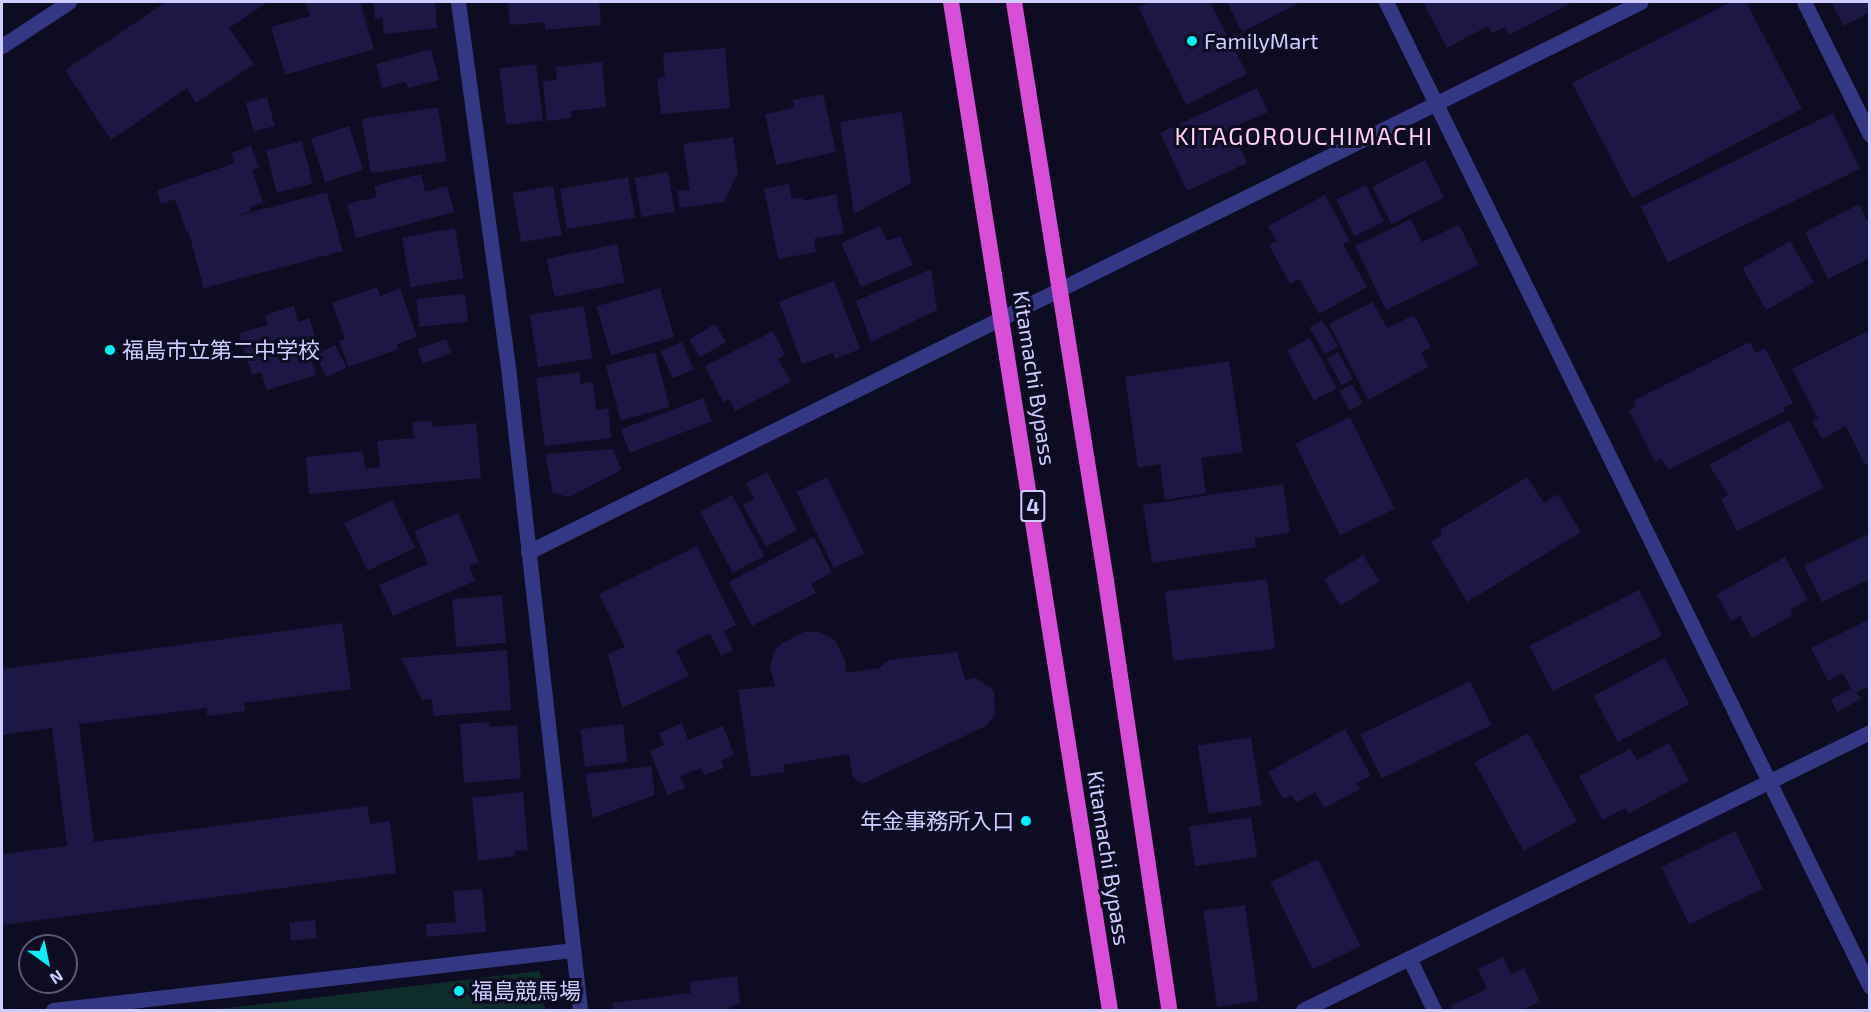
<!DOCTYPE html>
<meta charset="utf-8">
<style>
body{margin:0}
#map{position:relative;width:1871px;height:1012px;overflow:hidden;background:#0e0c22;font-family:"Exo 2","Noto Sans JP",sans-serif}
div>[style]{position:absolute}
.green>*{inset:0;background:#0e2c29}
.building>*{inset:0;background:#1c1744;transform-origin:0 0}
.minor>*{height:15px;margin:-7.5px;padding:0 7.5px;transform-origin:7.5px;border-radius:7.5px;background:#343784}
.tertiary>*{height:15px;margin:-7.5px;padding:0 7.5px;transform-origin:7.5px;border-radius:7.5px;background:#343784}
.trunk>*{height:16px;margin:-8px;padding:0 8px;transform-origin:8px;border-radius:8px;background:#d84ed6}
.dots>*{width:16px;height:16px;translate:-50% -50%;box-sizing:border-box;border:3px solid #0e0c22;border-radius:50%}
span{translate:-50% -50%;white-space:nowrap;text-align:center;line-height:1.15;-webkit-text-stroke:6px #0e0c22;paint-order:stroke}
.shield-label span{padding:2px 4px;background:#0e0c22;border:2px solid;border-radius:4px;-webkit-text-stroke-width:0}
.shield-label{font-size:21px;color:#cfcdff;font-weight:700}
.poi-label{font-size:22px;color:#cfcdff}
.left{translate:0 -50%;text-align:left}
.right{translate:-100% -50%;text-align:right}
.street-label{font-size:22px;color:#cfcdff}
.neighbourhood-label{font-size:24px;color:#ffcff1;letter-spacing:1.5px}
.frame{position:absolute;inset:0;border:3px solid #cfcdff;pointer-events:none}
.north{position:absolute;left:18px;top:934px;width:60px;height:60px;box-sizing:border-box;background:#0e0c22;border:2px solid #5b597a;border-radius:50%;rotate:147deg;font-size:16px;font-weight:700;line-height:24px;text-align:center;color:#cfcdff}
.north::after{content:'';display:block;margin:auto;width:21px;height:27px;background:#00f2f8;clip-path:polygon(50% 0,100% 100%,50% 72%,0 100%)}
</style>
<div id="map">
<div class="green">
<i style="clip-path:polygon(540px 971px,545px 1010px,211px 1010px)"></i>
</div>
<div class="building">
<i style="clip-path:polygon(166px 2px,268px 2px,229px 28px,254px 64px,196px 103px,187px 88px,111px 140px,65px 70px)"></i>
<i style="clip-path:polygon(306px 2px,360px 2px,374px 49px,285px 75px,271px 27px,310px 16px)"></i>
<i style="clip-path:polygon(373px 2px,435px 2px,437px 28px,384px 34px,382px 18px,375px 19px)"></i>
<i style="clip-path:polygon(508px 2px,599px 2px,601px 25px,545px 30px,545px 22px,510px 25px)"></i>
<i style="clip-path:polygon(1150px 2px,1210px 2px,1247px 74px,1186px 105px,1138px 7px)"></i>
<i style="clip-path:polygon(1227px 2px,1301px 2px,1242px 32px)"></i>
<i style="clip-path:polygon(1423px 2px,1573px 2px,1509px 35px,1505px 27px,1492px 33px,1488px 26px,1447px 48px)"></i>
<i style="clip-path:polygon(1731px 2px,1746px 2px,1802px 109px,1632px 198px,1572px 83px)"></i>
<i style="clip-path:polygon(1831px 2px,1870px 2px,1870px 12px,1844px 26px)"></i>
<i style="clip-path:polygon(725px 48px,730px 108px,661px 114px,657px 78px,665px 77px,663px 53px)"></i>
<i style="clip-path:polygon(431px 49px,439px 80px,408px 88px,406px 82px,382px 88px,376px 64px)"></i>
<i style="clip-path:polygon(602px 62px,606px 107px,571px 111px,571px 118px,547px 121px,543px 81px,557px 80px,556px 67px)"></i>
<i style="left:536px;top:64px;width:57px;height:37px;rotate:83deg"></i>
<i style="clip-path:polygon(1257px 88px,1268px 112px,1231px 128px,1247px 163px,1187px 191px,1160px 133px)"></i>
<i style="clip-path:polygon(823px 94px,836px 152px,776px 165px,765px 114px,794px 108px,793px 100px)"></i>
<i style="left:267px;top:97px;width:30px;height:22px;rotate:75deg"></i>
<i style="left:438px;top:107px;width:55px;height:77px;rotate:81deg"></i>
<i style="clip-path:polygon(902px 112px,911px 183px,854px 214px,840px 122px)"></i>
<i style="left:1833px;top:113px;width:62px;height:214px;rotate:64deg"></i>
<i style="left:349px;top:126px;width:46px;height:40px;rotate:72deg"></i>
<i style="clip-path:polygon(733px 137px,738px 172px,724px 202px,680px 208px,677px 191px,690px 190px,683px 144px)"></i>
<i style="left:302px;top:141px;width:44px;height:37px;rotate:76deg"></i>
<i style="clip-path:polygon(251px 146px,259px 168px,252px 170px,263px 202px,250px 207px,251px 211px,187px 233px,175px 199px,161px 204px,157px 190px,235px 163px,231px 153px)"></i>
<i style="left:1425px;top:160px;width:42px;height:59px;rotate:63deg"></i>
<i style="left:668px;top:172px;width:40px;height:34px;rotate:80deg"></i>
<i style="clip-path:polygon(421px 174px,425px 192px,447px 186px,454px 212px,356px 238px,347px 204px,377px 197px,374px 186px)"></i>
<i style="left:628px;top:177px;width:41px;height:69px;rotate:80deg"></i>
<i style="clip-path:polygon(789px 184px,792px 199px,803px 197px,803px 201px,836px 194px,844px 233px,814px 239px,816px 252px,778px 259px,764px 189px)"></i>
<i style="left:1366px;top:185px;width:41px;height:33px;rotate:64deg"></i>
<i style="left:553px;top:186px;width:50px;height:41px;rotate:80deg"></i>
<i style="left:327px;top:192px;width:61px;height:144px;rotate:75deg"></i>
<i style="clip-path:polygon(1325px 195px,1350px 241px,1343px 244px,1367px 287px,1319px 314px,1299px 279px,1290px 284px,1269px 245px,1277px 241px,1268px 226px)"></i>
<i style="clip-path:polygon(1859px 204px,1870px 226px,1870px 258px,1828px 279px,1805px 232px)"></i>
<i style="clip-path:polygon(1411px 219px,1422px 242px,1459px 225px,1479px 265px,1386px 310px,1355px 246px)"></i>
<i style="clip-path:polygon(880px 226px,887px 241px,900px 236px,913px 265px,861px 287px,841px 243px)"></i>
<i style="left:455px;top:228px;width:51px;height:54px;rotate:80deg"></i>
<i style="left:1790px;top:241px;width:48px;height:55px;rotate:60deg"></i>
<i style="left:617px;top:244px;width:39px;height:72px;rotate:78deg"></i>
<i style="clip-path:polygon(931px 269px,937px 310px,871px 342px,856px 301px)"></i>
<i style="clip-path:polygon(834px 281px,860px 349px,835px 359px,833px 353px,802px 364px,779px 302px)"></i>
<i style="clip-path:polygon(377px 287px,380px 296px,400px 288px,417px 337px,397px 344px,399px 349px,348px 367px,339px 341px,345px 339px,332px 303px)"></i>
<i style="left:660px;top:288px;width:51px;height:66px;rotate:74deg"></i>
<i style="left:465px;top:294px;width:28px;height:49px;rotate:84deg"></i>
<i style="clip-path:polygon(1373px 302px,1387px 328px,1414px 315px,1431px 347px,1421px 352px,1428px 367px,1368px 400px,1329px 324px)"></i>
<i style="clip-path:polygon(294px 306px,298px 322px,309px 318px,318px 345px,307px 348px,316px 375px,267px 390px,261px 372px,252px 375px,239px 333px,268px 325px,265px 315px)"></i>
<i style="left:584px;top:306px;width:53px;height:55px;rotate:81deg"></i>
<i style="left:1322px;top:320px;width:31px;height:15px;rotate:59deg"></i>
<i style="left:715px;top:324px;width:21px;height:30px;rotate:59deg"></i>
<i style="clip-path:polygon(1870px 330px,1870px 463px,1865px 465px,1846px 426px,1822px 439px,1812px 421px,1818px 419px,1792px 369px)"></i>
<i style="clip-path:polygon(773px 331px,785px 355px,778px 359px,791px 382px,735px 411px,729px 399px,723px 402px,705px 366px)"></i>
<i style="left:1310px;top:338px;width:57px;height:26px;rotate:62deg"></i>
<i style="left:446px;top:339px;width:15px;height:30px;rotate:70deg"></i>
<i style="left:682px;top:342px;width:30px;height:23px;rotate:67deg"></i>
<i style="clip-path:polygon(1750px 342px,1755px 353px,1765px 348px,1793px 403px,1783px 408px,1785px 411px,1668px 470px,1662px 458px,1655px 462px,1629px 410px,1636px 406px,1633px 401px)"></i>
<i style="left:335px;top:345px;width:25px;height:22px;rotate:63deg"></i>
<i style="left:655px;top:352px;width:57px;height:51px;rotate:75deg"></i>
<i style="left:1338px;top:352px;width:31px;height:13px;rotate:61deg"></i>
<i style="clip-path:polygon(1229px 361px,1243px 452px,1201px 458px,1206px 493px,1165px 500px,1160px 464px,1138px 468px,1125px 377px)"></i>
<i style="clip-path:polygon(579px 372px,581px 384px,593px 382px,596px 410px,608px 408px,611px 438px,545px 446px,536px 378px)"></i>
<i style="left:1352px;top:384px;width:22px;height:15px;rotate:60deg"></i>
<i style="left:703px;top:398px;width:25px;height:88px;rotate:69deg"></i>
<i style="left:1350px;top:417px;width:102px;height:61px;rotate:64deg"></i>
<i style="clip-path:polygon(1789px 420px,1824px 488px,1737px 531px,1721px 499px,1728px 495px,1709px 465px)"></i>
<i style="clip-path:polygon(432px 421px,433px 427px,476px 423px,481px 478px,309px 494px,306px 457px,363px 451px,365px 469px,380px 467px,377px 441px,414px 438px,412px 422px)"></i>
<i style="clip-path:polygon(613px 449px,621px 470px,569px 497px,553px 493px,545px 454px)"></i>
<i style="clip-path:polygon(767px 472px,797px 530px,766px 547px,743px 505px,754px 499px,746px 483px)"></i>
<i style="left:827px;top:477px;width:85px;height:34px;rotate:64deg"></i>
<i style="clip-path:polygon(1527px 477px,1544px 503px,1558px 494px,1581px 532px,1467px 602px,1431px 542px,1442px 535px,1440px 530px)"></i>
<i style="clip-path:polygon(1283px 484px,1290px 533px,1255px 538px,1256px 547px,1152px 563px,1143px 505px)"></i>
<i style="left:732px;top:495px;width:69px;height:36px;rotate:62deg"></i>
<i style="left:392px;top:500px;width:53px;height:53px;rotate:64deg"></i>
<i style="clip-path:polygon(458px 513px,479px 562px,469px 566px,475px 581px,393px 616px,379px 585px,428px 564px,414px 531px)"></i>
<i style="clip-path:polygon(1870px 533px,1870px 579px,1822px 602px,1804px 566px)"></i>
<i style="clip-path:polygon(814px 537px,832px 572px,811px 584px,816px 593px,752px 626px,729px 582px)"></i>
<i style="clip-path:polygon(697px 546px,736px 625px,724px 631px,733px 650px,721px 656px,710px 633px,676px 650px,689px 676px,622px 708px,608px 654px,625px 647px,599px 594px)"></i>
<i style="left:1363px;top:555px;width:31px;height:46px;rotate:58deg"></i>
<i style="clip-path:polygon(1785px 557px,1808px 600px,1790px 610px,1793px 615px,1752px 638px,1740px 616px,1731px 621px,1717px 594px)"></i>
<i style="left:1267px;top:579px;width:70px;height:103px;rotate:83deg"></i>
<i style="left:1639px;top:590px;width:51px;height:123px;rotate:63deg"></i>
<i style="left:502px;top:595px;width:48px;height:50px;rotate:85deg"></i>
<i style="clip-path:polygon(1870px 619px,1870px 686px,1857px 692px,1861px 699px,1837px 712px,1831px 699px,1851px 689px,1843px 673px,1828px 681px,1811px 648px)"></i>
<i style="clip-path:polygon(342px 623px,351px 689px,244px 703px,245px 711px,207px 716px,207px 708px,79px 724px,94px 842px,367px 806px,370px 824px,390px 821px,396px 873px,2px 925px,2px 854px,67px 846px,52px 728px,2px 735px,2px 669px)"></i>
<i style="clip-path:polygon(804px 632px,819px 632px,835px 640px,845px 660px,846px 673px,879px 668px,889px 660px,957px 652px,965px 680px,976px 678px,994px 691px,995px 715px,986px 726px,862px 784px,853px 777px,849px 754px,784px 765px,784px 772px,751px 777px,738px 690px,775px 686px,770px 667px,773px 654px,781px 644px)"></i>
<i style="clip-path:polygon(507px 650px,511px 710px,433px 716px,432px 699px,422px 700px,401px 658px)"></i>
<i style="left:1665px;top:658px;width:52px;height:81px;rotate:62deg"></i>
<i style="left:1470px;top:681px;width:49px;height:122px;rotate:64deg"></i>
<i style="clip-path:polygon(490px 722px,489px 727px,517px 725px,521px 778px,464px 783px,460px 724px)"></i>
<i style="clip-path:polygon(682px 723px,688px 740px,723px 726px,734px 755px,721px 761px,724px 768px,704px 775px,701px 768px,680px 776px,685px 788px,667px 795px,650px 751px,664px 745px,659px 733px)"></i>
<i style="left:623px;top:724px;width:38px;height:43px;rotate:83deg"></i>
<i style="clip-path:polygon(1345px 729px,1371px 776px,1356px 783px,1360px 789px,1324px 808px,1315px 792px,1296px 803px,1292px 795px,1283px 799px,1268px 772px)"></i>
<i style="left:1528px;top:733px;width:101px;height:61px;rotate:61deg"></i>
<i style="left:1251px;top:737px;width:69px;height:54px;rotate:81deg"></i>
<i style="clip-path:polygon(1669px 743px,1689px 781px,1628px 814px,1625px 808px,1602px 820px,1579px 776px,1630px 749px,1637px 760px)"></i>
<i style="clip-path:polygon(651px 766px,655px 795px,593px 818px,585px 774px)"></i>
<i style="clip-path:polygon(523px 792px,528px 850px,515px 851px,516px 856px,478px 861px,472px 798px)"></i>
<i style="left:1251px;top:817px;width:40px;height:63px;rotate:81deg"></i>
<i style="left:1735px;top:831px;width:64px;height:82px;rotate:64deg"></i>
<i style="left:1318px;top:859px;width:97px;height:53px;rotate:64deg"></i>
<i style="clip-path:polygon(482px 889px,486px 932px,427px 937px,426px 924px,456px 922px,453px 891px)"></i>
<i style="left:1245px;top:905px;width:97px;height:42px;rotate:82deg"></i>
<i style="left:315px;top:920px;width:18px;height:26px;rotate:84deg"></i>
<i style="clip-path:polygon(1503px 957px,1511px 974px,1524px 968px,1540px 1002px,1522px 1010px,1452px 1010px,1450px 1006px,1487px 989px,1478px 969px)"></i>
<i style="clip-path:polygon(737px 976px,740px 1003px,723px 1010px,613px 1010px,612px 1003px,691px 993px,689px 982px)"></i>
</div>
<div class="minor">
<i style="left:458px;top:2px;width:377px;rotate:82.2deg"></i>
<i style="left:509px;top:376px;width:638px;rotate:83.61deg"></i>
<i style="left:1386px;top:2px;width:1097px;rotate:63.83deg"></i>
<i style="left:1804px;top:2px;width:148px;rotate:63.6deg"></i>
<i style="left:528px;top:552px;width:1241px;rotate:-26.3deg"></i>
<i style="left:1410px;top:960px;width:55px;rotate:64.4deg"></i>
<i style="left:53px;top:1010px;width:522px;rotate:-6.59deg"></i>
</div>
<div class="tertiary">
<i style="left:2px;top:46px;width:80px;rotate:-33.3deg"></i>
<i style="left:1303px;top:1010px;width:631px;rotate:-26.12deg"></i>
</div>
<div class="trunk">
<i style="left:951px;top:2px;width:1020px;rotate:81.04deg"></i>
<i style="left:1014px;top:2px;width:586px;rotate:80.97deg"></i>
<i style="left:1106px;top:581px;width:434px;rotate:81.6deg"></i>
</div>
<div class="dots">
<i style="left:1192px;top:41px;background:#00f2f8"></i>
<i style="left:110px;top:350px;background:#00f2f8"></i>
<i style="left:1026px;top:821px;background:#00f2f8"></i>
<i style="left:459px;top:991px;background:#00f2f8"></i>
</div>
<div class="shield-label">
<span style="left:1033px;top:506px">4</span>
</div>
<div class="poi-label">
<span class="left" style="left:1204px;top:41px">FamilyMart</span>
<span class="left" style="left:122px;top:350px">福島市立第二中学校</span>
<span class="right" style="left:1014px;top:821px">年金事務所入口</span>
<span class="left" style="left:471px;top:991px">福島競馬場</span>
</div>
<div class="street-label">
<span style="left:1035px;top:378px;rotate:81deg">Kitamachi Bypass</span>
<span style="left:1109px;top:858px;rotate:81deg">Kitamachi Bypass</span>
</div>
<div class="neighbourhood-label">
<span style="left:1304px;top:136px">KITAGOROUCHIMACHI</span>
</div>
<div class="frame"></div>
<div class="north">N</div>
</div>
